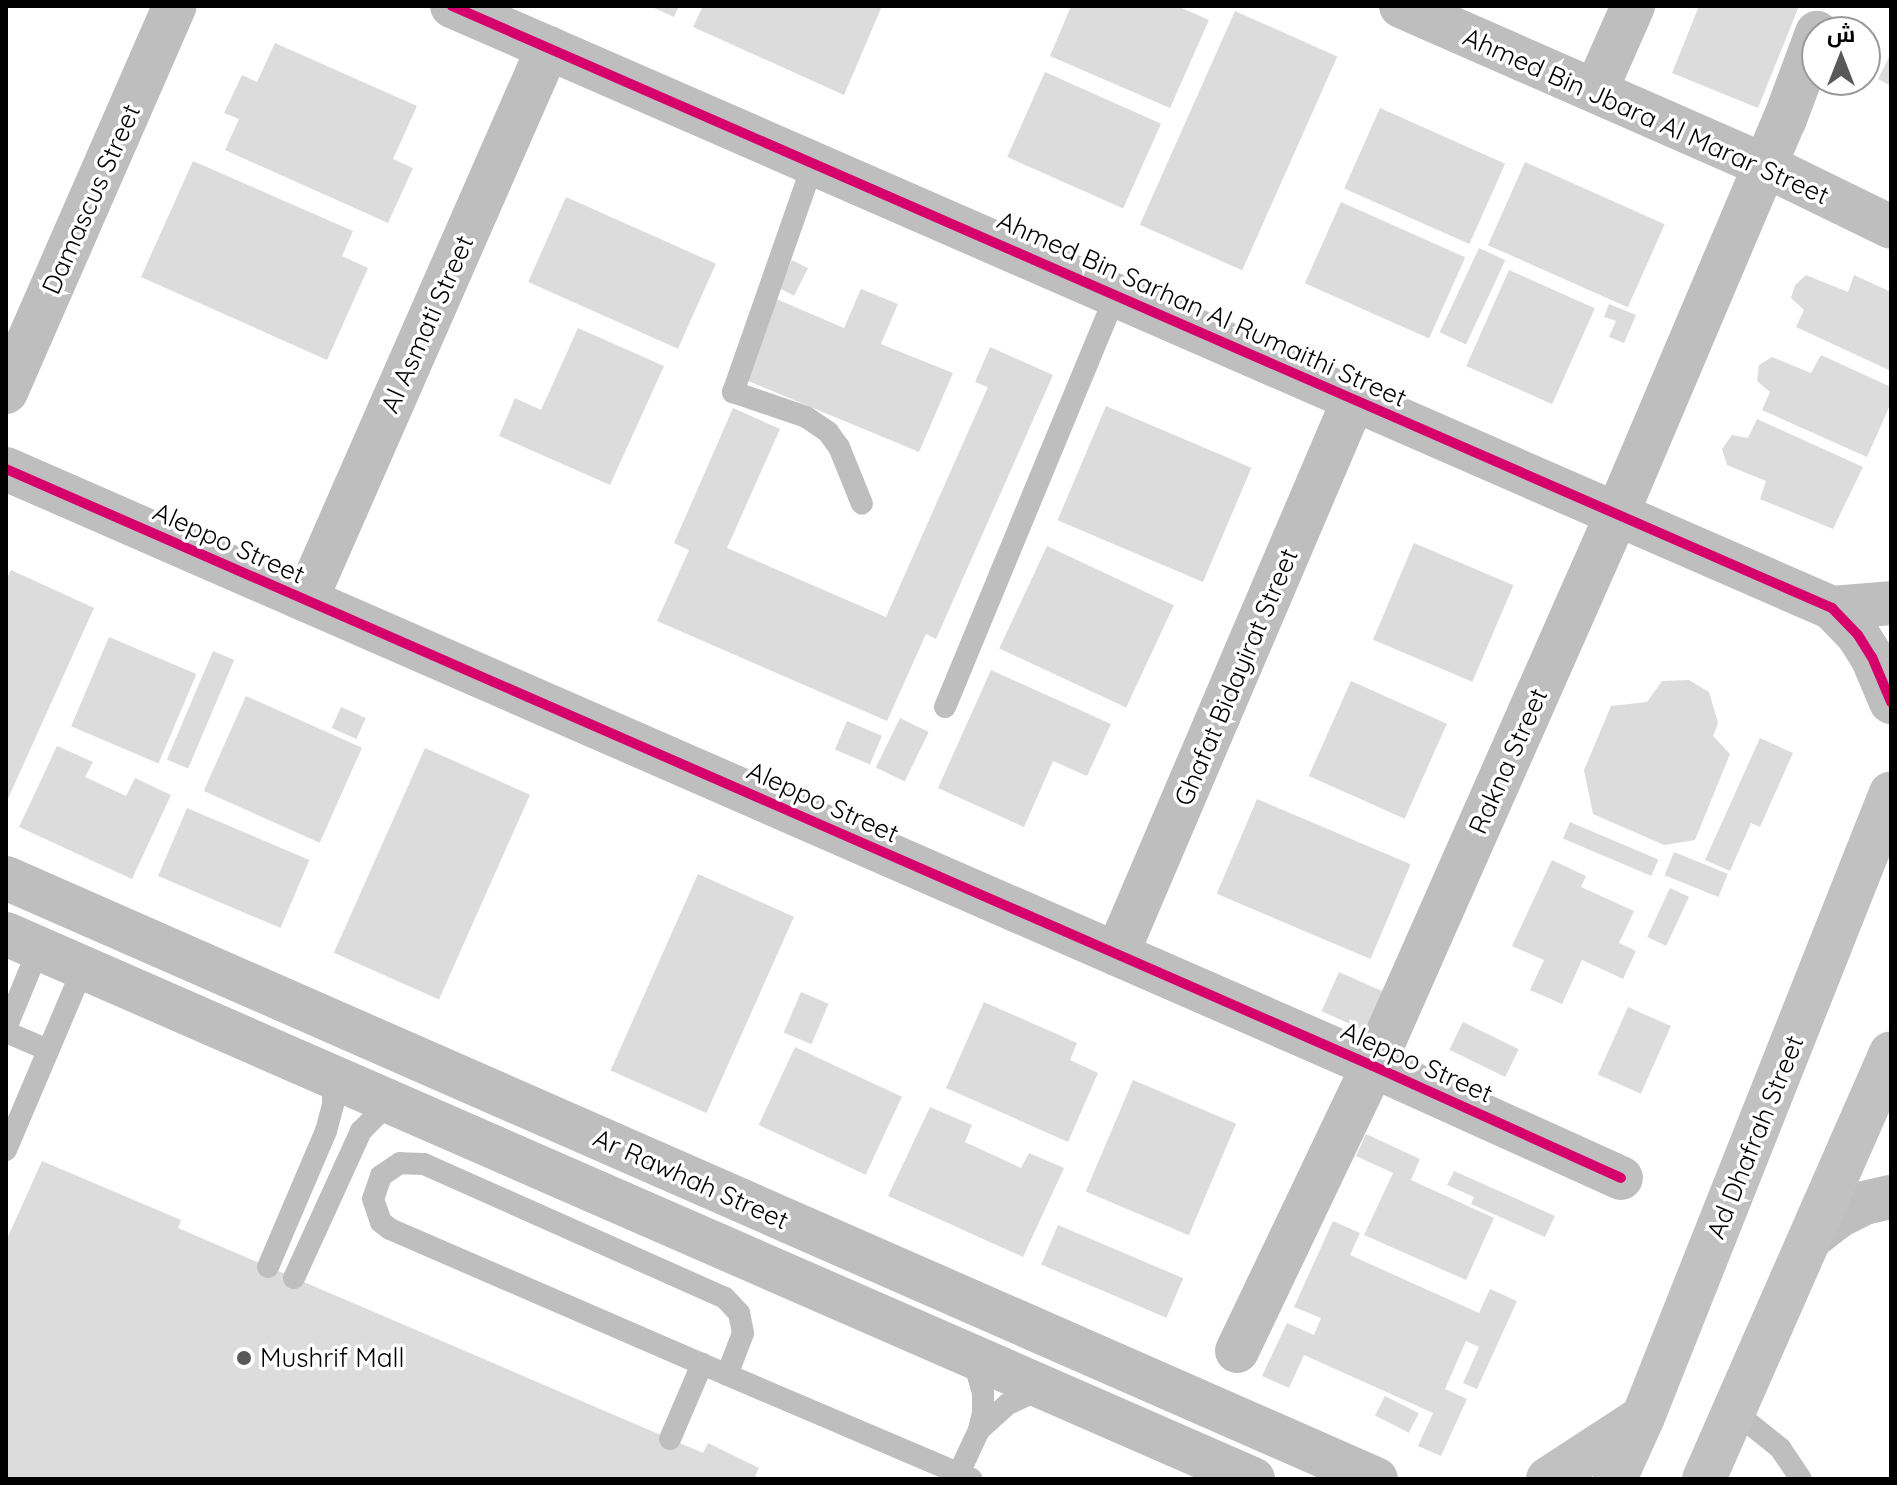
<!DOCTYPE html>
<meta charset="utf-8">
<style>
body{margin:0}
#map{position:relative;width:1897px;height:1485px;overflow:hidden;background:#fff;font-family:Quicksand,Cairo,sans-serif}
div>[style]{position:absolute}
.building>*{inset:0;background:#dcdcdc;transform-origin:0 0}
.service>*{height:22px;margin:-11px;padding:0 11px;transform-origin:11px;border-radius:11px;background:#bebebe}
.minor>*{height:44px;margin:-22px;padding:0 22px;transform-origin:22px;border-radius:22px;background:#bebebe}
.secondary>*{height:44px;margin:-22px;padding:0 22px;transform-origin:22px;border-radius:22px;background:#c1c1c1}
.cycleway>*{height:10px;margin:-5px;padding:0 5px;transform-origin:5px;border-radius:5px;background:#d6006c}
.dots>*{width:22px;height:22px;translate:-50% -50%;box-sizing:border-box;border:4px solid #fff;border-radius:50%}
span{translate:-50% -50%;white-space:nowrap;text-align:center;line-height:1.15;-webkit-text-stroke:7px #fff;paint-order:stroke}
.street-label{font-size:26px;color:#000}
.poi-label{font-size:26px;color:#000}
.left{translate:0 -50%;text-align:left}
.frame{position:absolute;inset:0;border:8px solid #000;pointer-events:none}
.north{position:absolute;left:1801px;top:16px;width:80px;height:80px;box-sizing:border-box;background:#fff;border:2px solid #999;border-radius:50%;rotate:0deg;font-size:22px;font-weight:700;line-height:32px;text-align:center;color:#000}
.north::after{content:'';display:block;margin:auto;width:28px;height:36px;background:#595959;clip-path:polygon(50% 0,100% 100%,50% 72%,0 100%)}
</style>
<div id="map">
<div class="building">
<i style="clip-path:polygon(650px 6px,679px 6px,674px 17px)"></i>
<i style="clip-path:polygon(703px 6px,882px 6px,844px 95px,693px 27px)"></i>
<i style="clip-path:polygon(1071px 6px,1177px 6px,1209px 20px,1170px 108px,1050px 56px)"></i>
<i style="clip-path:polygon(1699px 6px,1799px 6px,1758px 108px,1672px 73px)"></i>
<i style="left:1235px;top:11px;width:112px;height:234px;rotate:24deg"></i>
<i style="clip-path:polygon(275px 43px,417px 106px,393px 159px,413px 168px,388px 223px,225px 150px,239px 119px,224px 113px,242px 75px,257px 82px)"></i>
<i style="clip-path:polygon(1891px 53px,1891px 86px,1878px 79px)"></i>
<i style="left:1045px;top:72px;width:127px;height:93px;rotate:24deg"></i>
<i style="left:1380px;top:108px;width:137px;height:88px;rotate:24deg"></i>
<i style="clip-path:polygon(193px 161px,353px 231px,342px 256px,368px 268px,327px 360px,141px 277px)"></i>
<i style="left:1525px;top:162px;width:153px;height:91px;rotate:24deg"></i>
<i style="left:566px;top:197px;width:164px;height:93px;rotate:24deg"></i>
<i style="left:1341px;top:202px;width:136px;height:89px;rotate:24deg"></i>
<i style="left:1479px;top:248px;width:29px;height:93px;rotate:25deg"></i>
<i style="left:792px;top:260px;width:18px;height:31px;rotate:27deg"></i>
<i style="left:1509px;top:270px;width:94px;height:105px;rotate:24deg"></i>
<i style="clip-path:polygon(1806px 275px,1848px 292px,1854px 275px,1891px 292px,1891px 371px,1796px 327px,1804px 310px,1791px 298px,1795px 285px)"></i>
<i style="clip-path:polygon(861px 289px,898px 304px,881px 344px,953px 373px,919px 452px,741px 378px,774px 298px,844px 328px)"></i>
<i style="clip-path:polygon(1609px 304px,1636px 315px,1624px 343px,1609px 337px,1616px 321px,1604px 317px)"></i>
<i style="clip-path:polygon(578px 328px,664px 366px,610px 485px,499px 436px,515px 398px,541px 410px)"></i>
<i style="clip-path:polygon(990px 347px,1053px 375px,936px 639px,926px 634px,887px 721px,657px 621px,689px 550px,674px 543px,733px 408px,780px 429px,727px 548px,886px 617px,988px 387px,975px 382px)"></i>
<i style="clip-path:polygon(1821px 355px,1891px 387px,1891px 403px,1867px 457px,1762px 410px,1770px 392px,1757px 381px,1759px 365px,1772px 357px,1811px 373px)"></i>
<i style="left:1106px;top:406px;width:158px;height:124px;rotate:23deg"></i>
<i style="clip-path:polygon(1757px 419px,1863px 467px,1833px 529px,1760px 499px,1766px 481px,1727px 465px,1722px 449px,1732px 435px,1748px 438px)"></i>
<i style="left:1414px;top:543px;width:108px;height:105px;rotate:23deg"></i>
<i style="left:1047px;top:546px;width:140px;height:113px;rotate:25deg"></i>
<i style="clip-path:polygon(11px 570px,94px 608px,6px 803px,6px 580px)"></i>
<i style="left:109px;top:637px;width:95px;height:97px;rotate:23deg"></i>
<i style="left:213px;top:651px;width:23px;height:118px;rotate:23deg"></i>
<i style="clip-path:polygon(991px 670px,1111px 724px,1087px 776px,1053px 761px,1024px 827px,938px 788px)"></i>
<i style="clip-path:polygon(1689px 680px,1709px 692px,1718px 723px,1713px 736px,1730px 754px,1695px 840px,1664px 845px,1593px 814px,1584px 770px,1611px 706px,1647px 702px,1662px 681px)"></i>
<i style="left:1351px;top:681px;width:105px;height:104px;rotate:24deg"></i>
<i style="left:246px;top:696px;width:127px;height:104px;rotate:24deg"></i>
<i style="left:341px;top:707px;width:27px;height:23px;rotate:24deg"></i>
<i style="left:900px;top:718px;width:32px;height:55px;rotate:26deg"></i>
<i style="left:847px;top:721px;width:38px;height:31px;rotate:23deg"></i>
<i style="clip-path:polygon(1760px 738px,1793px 753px,1760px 827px,1751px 823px,1730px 871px,1705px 860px)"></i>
<i style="clip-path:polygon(57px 746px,93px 762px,85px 777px,126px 796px,135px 778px,171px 795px,132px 879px,19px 827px)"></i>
<i style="left:425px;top:748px;width:115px;height:224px;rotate:24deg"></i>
<i style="left:1257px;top:799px;width:167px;height:103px;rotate:23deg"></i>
<i style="left:187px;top:808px;width:133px;height:74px;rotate:23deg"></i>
<i style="left:1570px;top:822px;width:96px;height:18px;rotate:23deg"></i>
<i style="left:1674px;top:852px;width:58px;height:25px;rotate:22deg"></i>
<i style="clip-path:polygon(1552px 860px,1586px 876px,1581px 887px,1634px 911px,1619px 943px,1636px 951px,1623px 979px,1582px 960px,1562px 1004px,1530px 990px,1544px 960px,1512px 946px)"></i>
<i style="left:698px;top:874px;width:105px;height:215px;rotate:24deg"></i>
<i style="left:1670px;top:888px;width:21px;height:54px;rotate:25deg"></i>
<i style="left:1339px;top:972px;width:55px;height:43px;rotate:24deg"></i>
<i style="left:801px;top:992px;width:30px;height:44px;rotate:23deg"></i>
<i style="clip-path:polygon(984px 1002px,1077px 1043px,1070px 1060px,1098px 1073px,1068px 1142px,946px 1088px)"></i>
<i style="left:1628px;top:1007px;width:47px;height:74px;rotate:24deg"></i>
<i style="left:1463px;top:1022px;width:62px;height:31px;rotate:26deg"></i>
<i style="left:795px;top:1047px;width:118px;height:86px;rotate:25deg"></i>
<i style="left:1133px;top:1080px;width:112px;height:121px;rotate:23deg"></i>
<i style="clip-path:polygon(930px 1107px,972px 1125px,965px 1142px,1021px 1168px,1029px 1153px,1064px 1168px,1023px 1257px,888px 1196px)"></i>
<i style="clip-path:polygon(1366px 1134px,1420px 1159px,1411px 1180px,1494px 1218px,1466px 1280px,1364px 1235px,1393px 1173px,1356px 1156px)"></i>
<i style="clip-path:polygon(42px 1161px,181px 1220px,178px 1228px,703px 1453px,708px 1443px,759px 1468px,755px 1476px,762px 1479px,6px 1479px,6px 1241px)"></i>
<i style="clip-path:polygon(1454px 1171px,1555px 1216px,1545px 1237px,1471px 1204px,1474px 1197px,1447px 1185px)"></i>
<i style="clip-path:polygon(1333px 1221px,1360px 1233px,1350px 1255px,1479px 1313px,1490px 1289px,1517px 1301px,1477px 1389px,1463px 1383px,1479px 1347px,1466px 1341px,1445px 1389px,1467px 1399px,1441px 1456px,1418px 1446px,1433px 1413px,1304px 1355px,1289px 1388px,1262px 1376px,1287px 1323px,1314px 1335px,1321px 1318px,1294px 1307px)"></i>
<i style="left:1058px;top:1225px;width:136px;height:43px;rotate:23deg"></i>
<i style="left:1385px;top:1396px;width:38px;height:22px;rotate:27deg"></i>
</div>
<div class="service">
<i style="left:813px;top:164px;width:242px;rotate:109.3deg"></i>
<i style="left:733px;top:392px;width:77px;rotate:18.9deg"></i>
<i style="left:806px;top:417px;width:27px;rotate:34deg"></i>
<i style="left:828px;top:432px;width:19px;rotate:54deg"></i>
<i style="left:839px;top:447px;width:61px;rotate:68deg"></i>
<i style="left:945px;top:707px;width:446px;rotate:-67.5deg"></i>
<i style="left:6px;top:1028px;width:87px;rotate:-67.6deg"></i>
<i style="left:6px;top:1032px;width:46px;rotate:23.2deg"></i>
<i style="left:6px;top:1150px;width:200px;rotate:-67deg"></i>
<i style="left:268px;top:1267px;width:148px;rotate:-66.9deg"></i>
<i style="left:326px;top:1131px;width:28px;rotate:-75deg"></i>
<i style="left:333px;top:1104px;width:28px;rotate:-90deg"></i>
<i style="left:294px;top:1278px;width:162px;rotate:-65.5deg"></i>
<i style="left:361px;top:1131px;width:42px;rotate:-45deg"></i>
<i style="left:727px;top:1375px;width:45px;rotate:-69.1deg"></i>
<i style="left:743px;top:1333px;width:20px;rotate:-101deg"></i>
<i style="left:739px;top:1313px;width:21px;rotate:-133deg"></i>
<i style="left:725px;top:1298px;width:329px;rotate:-156deg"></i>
<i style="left:424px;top:1164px;width:24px;rotate:-178deg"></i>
<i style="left:400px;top:1163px;width:23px;rotate:146deg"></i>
<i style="left:381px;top:1176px;width:24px;rotate:109deg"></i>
<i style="left:373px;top:1199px;width:24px;rotate:71deg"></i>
<i style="left:381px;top:1222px;width:11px;rotate:38deg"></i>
<i style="left:390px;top:1229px;width:340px;rotate:23.4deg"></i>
<i style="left:702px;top:1364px;width:293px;rotate:23.1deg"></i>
<i style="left:1735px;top:1412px;width:58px;rotate:38.7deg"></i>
<i style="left:1780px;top:1448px;width:37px;rotate:56deg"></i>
<i style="left:979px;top:1430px;width:39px;rotate:-42deg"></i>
<i style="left:1008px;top:1404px;width:40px;rotate:-25deg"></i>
<i style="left:670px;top:1439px;width:82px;rotate:-66.9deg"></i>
<i style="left:959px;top:1473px;width:47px;rotate:-65.1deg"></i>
<i style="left:979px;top:1430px;width:18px;rotate:-77deg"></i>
<i style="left:983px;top:1412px;width:19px;rotate:-90deg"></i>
<i style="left:983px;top:1393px;width:37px;rotate:-106deg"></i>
</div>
<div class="minor">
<i style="left:452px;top:6px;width:1506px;rotate:23.57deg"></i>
<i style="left:1832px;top:608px;width:37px;rotate:46deg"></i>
<i style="left:1858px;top:635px;width:26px;rotate:58deg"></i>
<i style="left:1872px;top:657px;width:49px;rotate:67.1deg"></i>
<i style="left:1401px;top:6px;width:396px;rotate:23.7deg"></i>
<i style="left:1764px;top:165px;width:141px;rotate:26deg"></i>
<i style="left:1596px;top:90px;width:92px;rotate:-66.2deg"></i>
<i style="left:6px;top:392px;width:421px;rotate:-66.4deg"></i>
<i style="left:6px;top:469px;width:1492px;rotate:23.59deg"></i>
<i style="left:1373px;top:1066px;width:272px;rotate:24.3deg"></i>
<i style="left:306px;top:600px;width:603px;rotate:-66.33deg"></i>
<i style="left:1832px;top:608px;width:59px;rotate:-4.8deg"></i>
<i style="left:6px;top:878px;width:1496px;rotate:23.69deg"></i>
<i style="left:6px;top:934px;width:1361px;rotate:23.61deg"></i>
<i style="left:1117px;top:954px;width:603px;rotate:-66.88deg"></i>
<i style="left:1813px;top:1236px;width:31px;rotate:-38deg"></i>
<i style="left:1837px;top:1217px;width:30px;rotate:-27deg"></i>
<i style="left:1864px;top:1203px;width:28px;rotate:-13deg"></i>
<i style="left:1237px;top:1351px;width:316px;rotate:-64.5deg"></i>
<i style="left:1373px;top:1066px;width:604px;rotate:-66.15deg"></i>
<i style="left:1617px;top:514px;width:429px;rotate:-67deg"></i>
<i style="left:1785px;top:119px;width:92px;rotate:-69.6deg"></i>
</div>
<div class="secondary">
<i style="left:1548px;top:1479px;width:113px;rotate:-33.1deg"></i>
<i style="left:1615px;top:1479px;width:68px;rotate:-65.7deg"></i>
<i style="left:1643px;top:1417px;width:671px;rotate:-68.33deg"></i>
<i style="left:1704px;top:1479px;width:465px;rotate:-66.3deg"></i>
</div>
<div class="cycleway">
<i style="left:452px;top:6px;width:1506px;rotate:23.57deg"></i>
<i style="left:1832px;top:608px;width:37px;rotate:46deg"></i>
<i style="left:1858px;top:635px;width:26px;rotate:58deg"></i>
<i style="left:1872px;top:657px;width:49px;rotate:67.1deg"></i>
<i style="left:6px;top:469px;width:1492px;rotate:23.59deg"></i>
<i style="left:1373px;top:1066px;width:272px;rotate:24.3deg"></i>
</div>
<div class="dots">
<i style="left:244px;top:1358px;background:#595959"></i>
</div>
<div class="street-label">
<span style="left:1646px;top:116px;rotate:24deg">Ahmed Bin Jbara Al Marar Street</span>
<span style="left:91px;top:199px;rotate:-66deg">Damascus Street</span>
<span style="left:1202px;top:309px;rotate:24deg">Ahmed Bin Sarhan Al Rumaithi Street</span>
<span style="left:427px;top:324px;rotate:-66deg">Al Asmati Street</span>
<span style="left:229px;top:543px;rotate:24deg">Aleppo Street</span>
<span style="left:1236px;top:677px;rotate:-67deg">Ghafat Bidayirat Street</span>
<span style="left:1508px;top:761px;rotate:-66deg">Rakna Street</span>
<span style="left:823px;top:802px;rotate:24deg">Aleppo Street</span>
<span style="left:1417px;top:1062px;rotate:24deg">Aleppo Street</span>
<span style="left:1755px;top:1137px;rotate:-68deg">Ad Dhafrah Street</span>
<span style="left:691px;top:1179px;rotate:24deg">Ar Rawhah Street</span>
</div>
<div class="poi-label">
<span class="left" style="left:260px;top:1358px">Mushrif Mall</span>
</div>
<div class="frame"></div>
<div class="north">ش</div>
</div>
